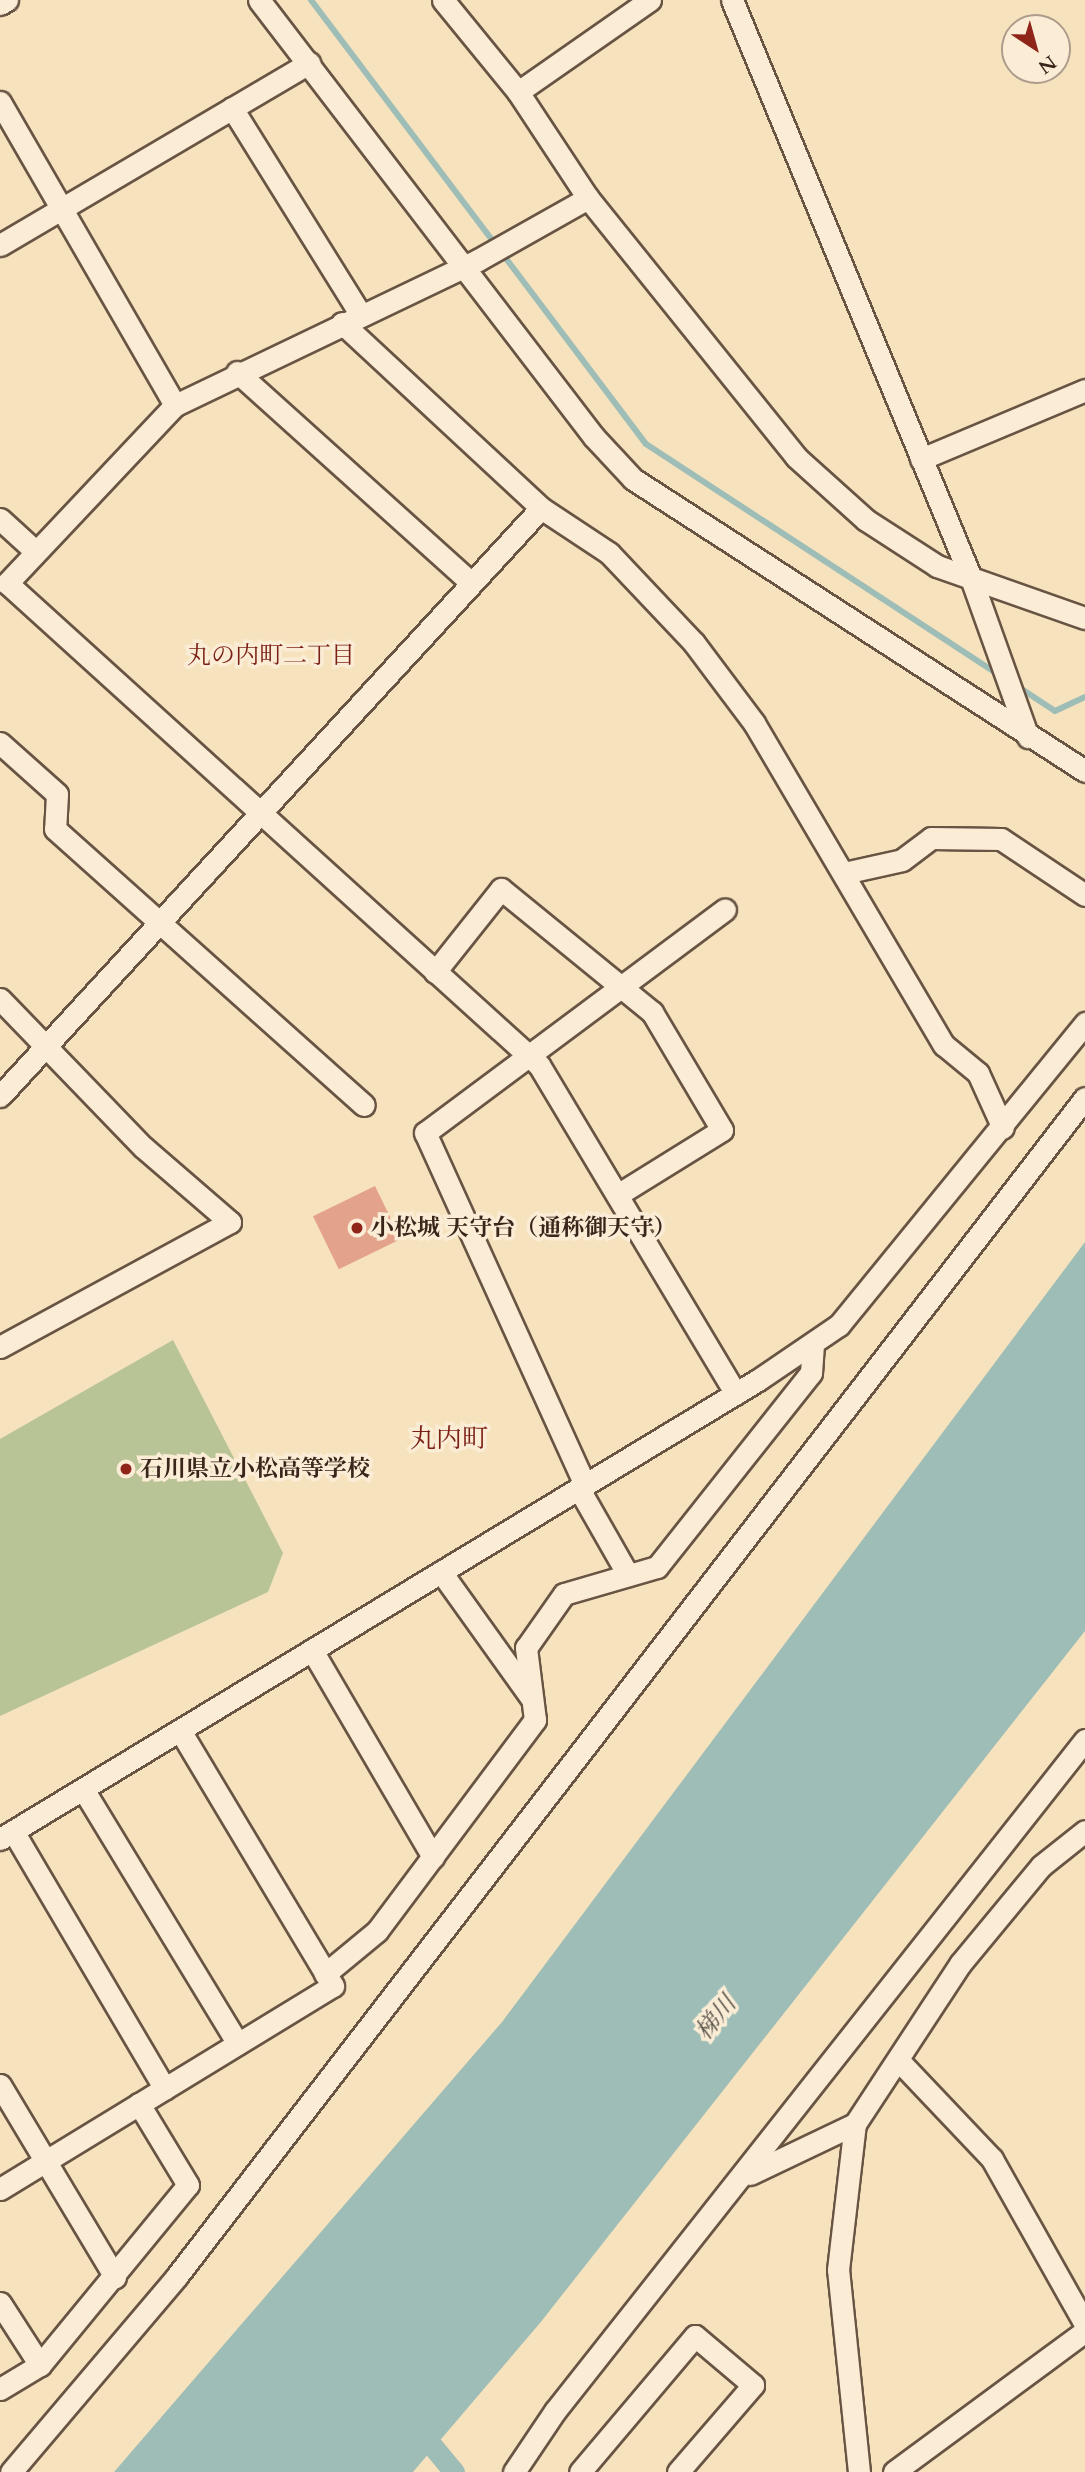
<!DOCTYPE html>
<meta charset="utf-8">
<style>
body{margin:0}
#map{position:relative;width:1085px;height:2472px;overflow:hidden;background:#f7e2be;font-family:Cardo,"Noto Serif JP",serif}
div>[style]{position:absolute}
.green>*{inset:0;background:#b8c495}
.water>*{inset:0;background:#9ebdb6}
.stream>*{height:6px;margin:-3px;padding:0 3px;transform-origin:3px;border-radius:3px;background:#9ebdb6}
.canal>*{height:21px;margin:-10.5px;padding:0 10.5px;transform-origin:10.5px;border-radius:10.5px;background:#9ebdb6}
.building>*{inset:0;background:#e3a28a;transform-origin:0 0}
.roads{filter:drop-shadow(2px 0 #695444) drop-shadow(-2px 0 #695444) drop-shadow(0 2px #695444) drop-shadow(0 -2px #695444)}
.minor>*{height:21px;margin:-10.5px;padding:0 10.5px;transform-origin:10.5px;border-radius:10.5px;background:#faecd5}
.dots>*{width:19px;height:19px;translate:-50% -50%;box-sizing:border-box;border:4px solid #faecd5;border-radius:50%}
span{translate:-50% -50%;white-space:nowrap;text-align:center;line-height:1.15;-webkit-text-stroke:7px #faecd5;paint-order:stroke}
.poi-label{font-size:23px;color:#3a251b;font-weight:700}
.left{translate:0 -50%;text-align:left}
.neighbourhood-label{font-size:24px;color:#7a1f14}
.water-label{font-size:24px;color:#58534a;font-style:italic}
.quarter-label{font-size:26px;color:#7a1f14}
.north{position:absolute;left:1001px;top:14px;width:70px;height:70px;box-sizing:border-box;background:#faecd5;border:2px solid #ad9c8b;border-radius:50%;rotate:144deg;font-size:19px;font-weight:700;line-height:28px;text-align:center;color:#3a251b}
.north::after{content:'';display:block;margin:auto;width:24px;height:32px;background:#8f2418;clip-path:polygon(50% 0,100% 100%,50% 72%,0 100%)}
</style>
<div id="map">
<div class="green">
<i style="clip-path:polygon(173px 1340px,283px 1553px,268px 1592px,0 1716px,0 1439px)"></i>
</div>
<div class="water">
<i style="clip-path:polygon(1085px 1242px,1085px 1631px,540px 2323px,413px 2472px,114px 2472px,502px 2022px)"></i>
</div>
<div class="stream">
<i style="left:311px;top:0;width:556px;rotate:52.97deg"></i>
<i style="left:646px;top:444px;width:422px;rotate:33.2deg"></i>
<i style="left:1017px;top:686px;width:45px;rotate:33.3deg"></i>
<i style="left:1055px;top:711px;width:33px;rotate:-25deg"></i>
</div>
<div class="canal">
<i style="left:415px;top:2425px;width:61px;rotate:50.3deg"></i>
</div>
<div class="building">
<i style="left:375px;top:1186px;width:59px;height:69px;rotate:64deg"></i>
</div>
<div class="roads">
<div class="minor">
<i style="left:259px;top:0;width:551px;rotate:52.53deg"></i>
<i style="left:594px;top:437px;width:57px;rotate:47.1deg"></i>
<i style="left:633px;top:479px;width:538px;rotate:32.86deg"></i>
<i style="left:443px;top:0;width:119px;rotate:50.8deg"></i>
<i style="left:518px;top:92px;width:127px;rotate:56.6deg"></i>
<i style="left:588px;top:198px;width:332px;rotate:51.2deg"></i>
<i style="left:796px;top:457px;width:94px;rotate:42deg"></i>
<i style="left:866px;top:520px;width:85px;rotate:32.9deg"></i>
<i style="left:937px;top:566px;width:157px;rotate:19.4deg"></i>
<i style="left:732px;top:0;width:625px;rotate:67.54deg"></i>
<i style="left:971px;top:578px;width:169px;rotate:70.3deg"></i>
<i style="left:0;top:4px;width:8px;rotate:-30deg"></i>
<i style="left:518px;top:92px;width:161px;rotate:-34.9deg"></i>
<i style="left:0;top:102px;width:350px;rotate:60deg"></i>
<i style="left:232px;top:108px;width:244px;rotate:58.1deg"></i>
<i style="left:588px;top:198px;width:126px;rotate:150.6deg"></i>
<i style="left:478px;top:260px;width:336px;rotate:154.4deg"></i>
<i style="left:175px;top:405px;width:245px;rotate:133.3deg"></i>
<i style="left:7px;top:583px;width:718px;rotate:42.18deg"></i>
<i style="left:539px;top:1065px;width:383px;rotate:59.1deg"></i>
<i style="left:0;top:245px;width:359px;rotate:-30.5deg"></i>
<i style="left:342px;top:323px;width:272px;rotate:42.9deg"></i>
<i style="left:541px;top:508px;width:82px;rotate:33.5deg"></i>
<i style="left:609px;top:553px;width:124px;rotate:46.6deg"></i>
<i style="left:694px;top:643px;width:100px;rotate:53.1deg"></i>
<i style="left:754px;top:723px;width:374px;rotate:59.5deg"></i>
<i style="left:944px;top:1045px;width:44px;rotate:39.5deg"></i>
<i style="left:978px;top:1073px;width:60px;rotate:65.6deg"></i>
<i style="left:237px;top:372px;width:315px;rotate:42deg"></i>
<i style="left:921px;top:459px;width:178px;rotate:-22.8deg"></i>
<i style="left:0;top:519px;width:46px;rotate:42.4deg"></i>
<i style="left:0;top:743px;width:76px;rotate:41.8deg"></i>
<i style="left:57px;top:794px;width:35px;rotate:93deg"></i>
<i style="left:55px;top:829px;width:414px;rotate:41.8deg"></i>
<i style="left:844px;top:873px;width:59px;rotate:-12.6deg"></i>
<i style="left:902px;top:860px;width:36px;rotate:-37deg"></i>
<i style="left:931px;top:838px;width:70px;rotate:0.8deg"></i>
<i style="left:1001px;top:839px;width:101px;rotate:33.7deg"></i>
<i style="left:435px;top:972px;width:106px;rotate:-51.5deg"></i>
<i style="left:501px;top:889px;width:195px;rotate:39.2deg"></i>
<i style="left:652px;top:1012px;width:137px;rotate:59.3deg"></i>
<i style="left:722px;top:1130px;width:123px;rotate:148.2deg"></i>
<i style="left:0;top:999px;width:206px;rotate:46deg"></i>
<i style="left:143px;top:1147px;width:115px;rotate:40.8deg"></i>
<i style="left:230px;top:1222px;width:262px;rotate:151.5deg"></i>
<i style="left:0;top:1096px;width:799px;rotate:-47.38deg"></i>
<i style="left:585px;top:1485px;width:387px;rotate:-114.4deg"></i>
<i style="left:425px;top:1133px;width:374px;rotate:-36.7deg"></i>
<i style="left:579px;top:1489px;width:99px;rotate:60.3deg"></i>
<i style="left:441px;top:1572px;width:156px;rotate:54.4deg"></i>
<i style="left:312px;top:1650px;width:240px;rotate:59.7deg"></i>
<i style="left:83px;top:1789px;width:298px;rotate:58.7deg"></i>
<i style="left:13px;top:1831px;width:299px;rotate:59.5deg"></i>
<i style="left:0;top:1839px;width:886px;rotate:-31.2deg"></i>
<i style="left:758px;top:1380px;width:98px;rotate:-34.2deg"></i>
<i style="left:839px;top:1325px;width:390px;rotate:-50.8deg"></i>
<i style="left:325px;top:1974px;width:67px;rotate:-39.6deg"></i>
<i style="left:377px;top:1931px;width:264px;rotate:-53.2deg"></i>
<i style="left:535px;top:1720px;width:73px;rotate:-97.1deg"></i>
<i style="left:526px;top:1648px;width:66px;rotate:-54.9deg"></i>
<i style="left:564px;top:1594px;width:97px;rotate:-16.2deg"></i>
<i style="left:657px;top:1567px;width:248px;rotate:-51.6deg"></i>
<i style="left:811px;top:1373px;width:30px;rotate:-86deg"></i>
<i style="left:901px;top:2063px;width:132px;rotate:46.5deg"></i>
<i style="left:992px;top:2159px;width:189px;rotate:60.6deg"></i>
<i style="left:0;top:2085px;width:224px;rotate:59.1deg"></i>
<i style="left:750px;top:2174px;width:116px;rotate:-25.5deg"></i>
<i style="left:0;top:2189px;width:390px;rotate:-31.4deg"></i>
<i style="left:333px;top:1986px;width:298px;rotate:-120.9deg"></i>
<i style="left:0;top:2303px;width:74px;rotate:57.2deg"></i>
<i style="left:0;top:2389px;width:47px;rotate:-31deg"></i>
<i style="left:40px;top:2365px;width:233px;rotate:-50.6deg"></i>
<i style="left:188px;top:2185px;width:95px;rotate:-121.2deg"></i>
<i style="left:11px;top:2472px;width:257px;rotate:-49.7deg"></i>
<i style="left:177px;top:2276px;width:1487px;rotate:-52.38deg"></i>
<i style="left:514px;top:2472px;width:73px;rotate:-56.1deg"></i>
<i style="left:555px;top:2411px;width:855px;rotate:-51.7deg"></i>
<i style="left:580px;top:2472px;width:178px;rotate:-49.8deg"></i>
<i style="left:695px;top:2336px;width:76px;rotate:40.2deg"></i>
<i style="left:753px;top:2385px;width:115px;rotate:130.8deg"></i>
<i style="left:859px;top:2472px;width:203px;rotate:-95.9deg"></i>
<i style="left:838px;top:2270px;width:147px;rotate:-83.4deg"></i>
<i style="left:855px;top:2124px;width:191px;rotate:-56.7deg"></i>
<i style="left:960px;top:1964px;width:127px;rotate:-50.4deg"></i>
<i style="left:1041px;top:1866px;width:56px;rotate:-38.5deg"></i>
<i style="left:894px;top:2472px;width:237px;rotate:-36.4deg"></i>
</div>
</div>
<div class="dots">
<i style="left:357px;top:1228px;background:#8f2418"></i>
<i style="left:126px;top:1469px;background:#8f2418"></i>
</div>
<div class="poi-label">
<span class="left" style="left:371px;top:1228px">小松城 天守台（通称御天守）</span>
<span class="left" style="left:140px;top:1469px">石川県立小松高等学校</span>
</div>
<div class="neighbourhood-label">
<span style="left:271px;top:656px">丸の内町二丁目</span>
</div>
<div class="water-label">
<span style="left:716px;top:2018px;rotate:-51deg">梯川</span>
</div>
<div class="quarter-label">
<span style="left:449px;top:1439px">丸内町</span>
</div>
<div class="north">N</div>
</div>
